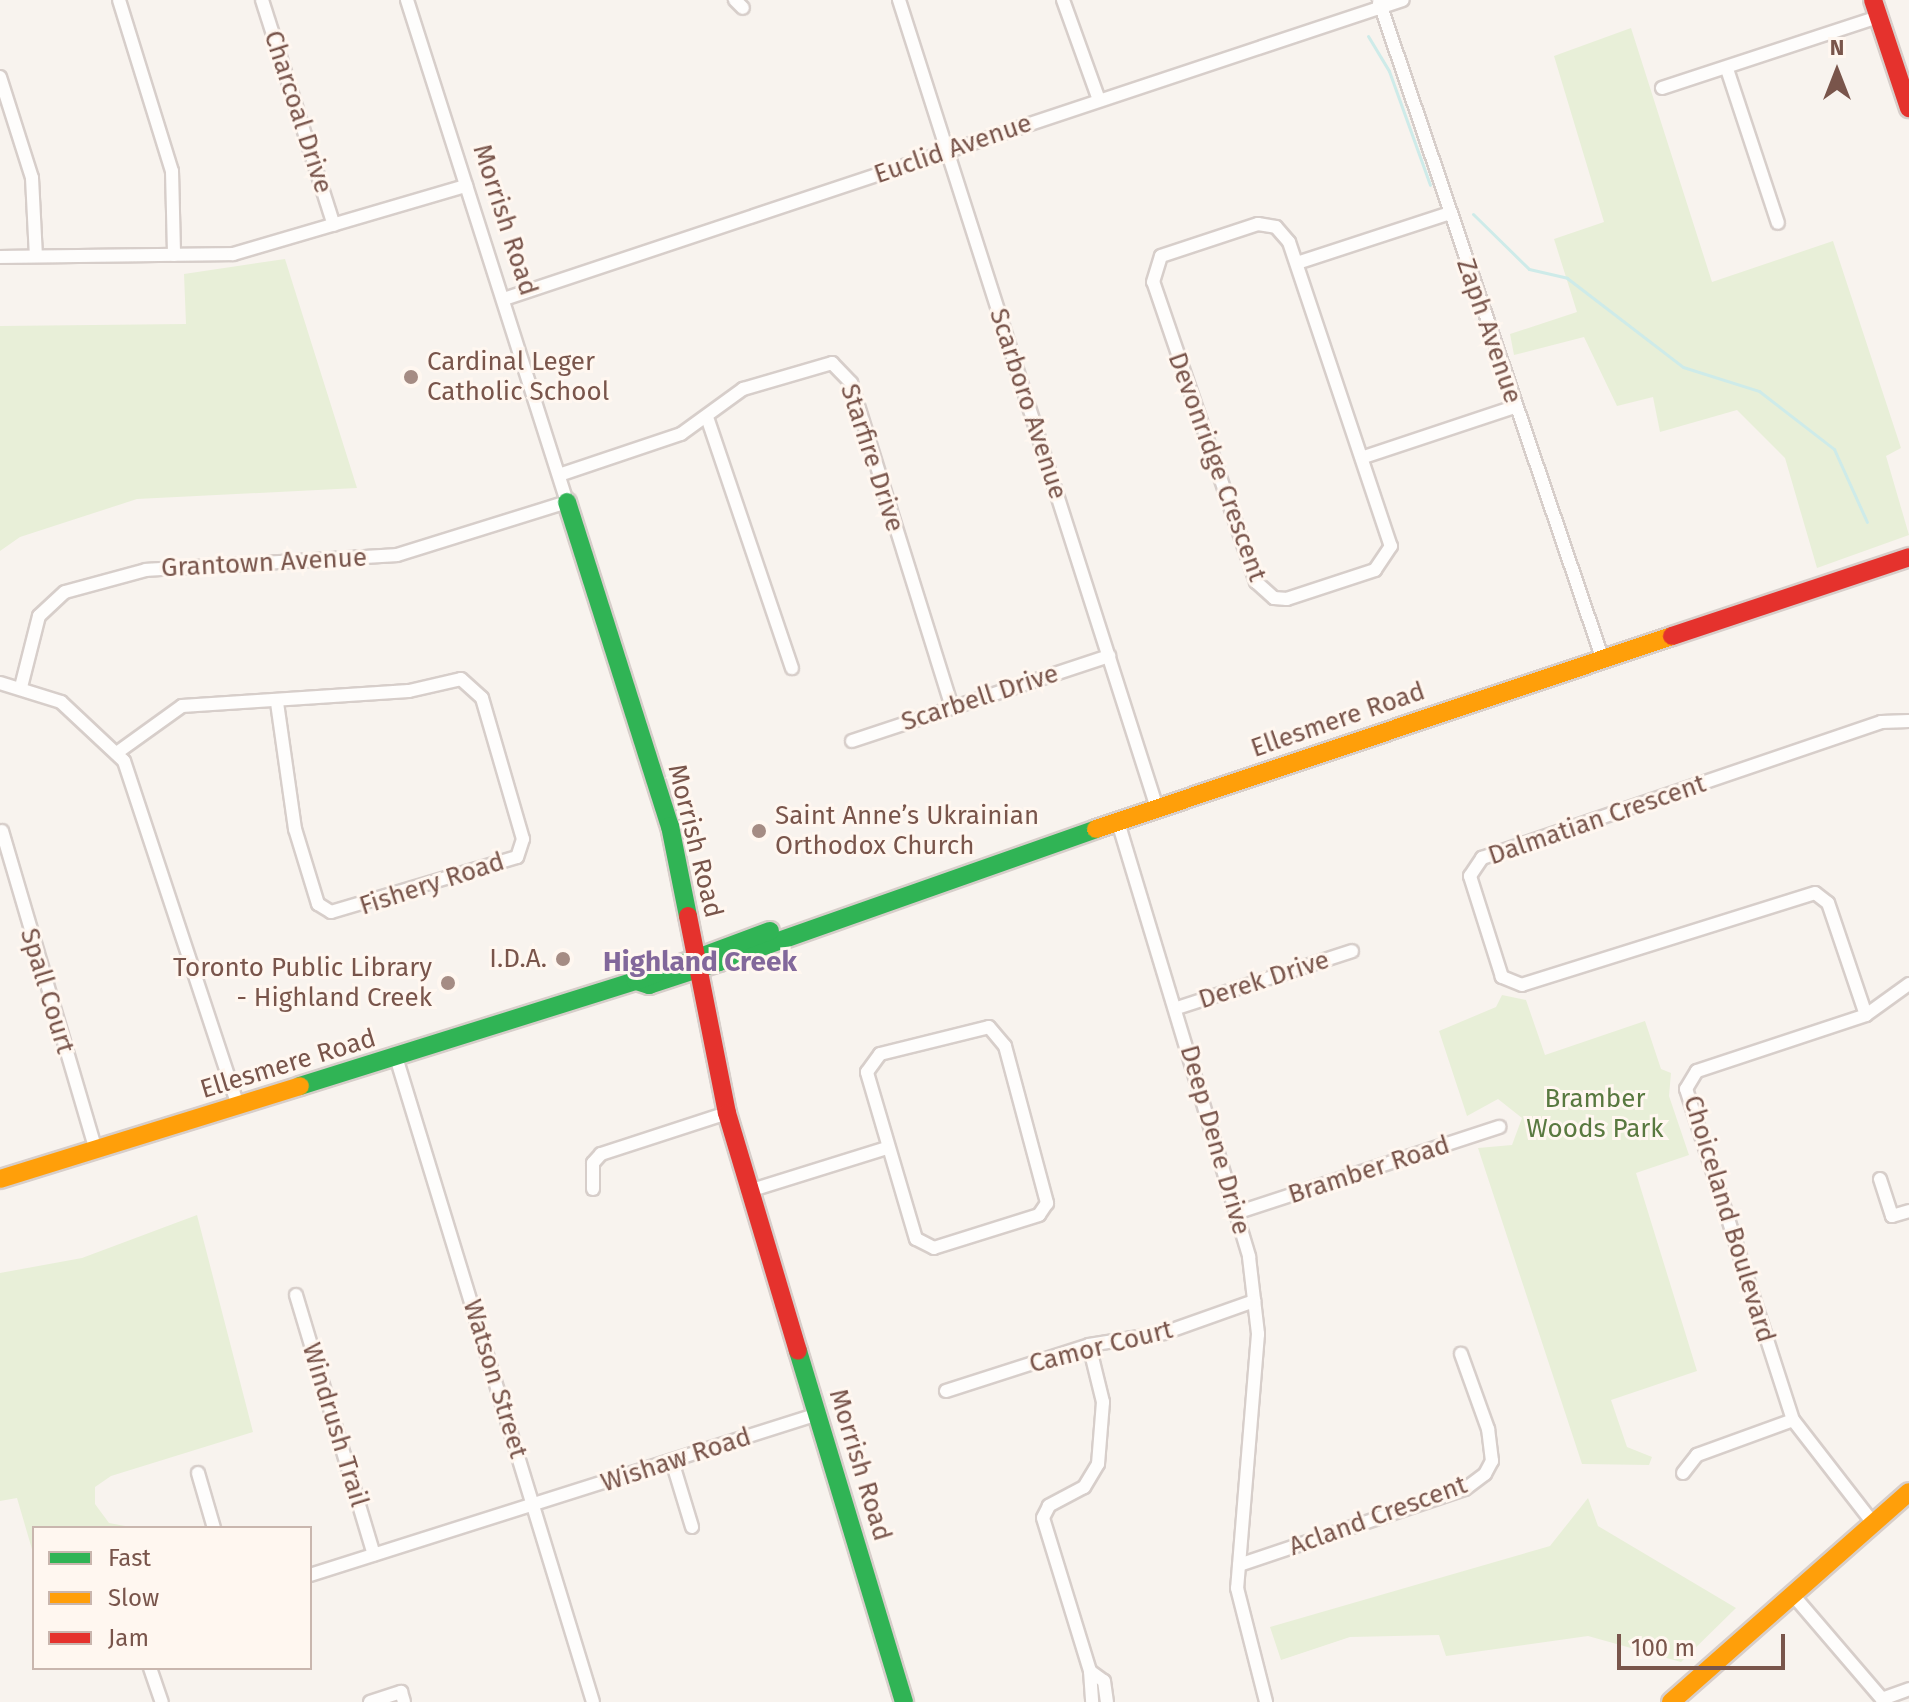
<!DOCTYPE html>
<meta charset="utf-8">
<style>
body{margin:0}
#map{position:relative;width:1909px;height:1702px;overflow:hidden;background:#f8f3ee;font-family:"Fira Sans",sans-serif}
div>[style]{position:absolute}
.green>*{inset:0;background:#e8efd8}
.stream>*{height:3px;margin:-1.5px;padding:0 1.5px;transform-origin:1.5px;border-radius:1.5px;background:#ceebe9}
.roads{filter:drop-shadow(2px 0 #d7ceca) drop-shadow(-2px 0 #d7ceca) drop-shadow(0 2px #d7ceca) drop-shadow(0 -2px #d7ceca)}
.street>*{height:12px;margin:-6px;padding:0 6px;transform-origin:6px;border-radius:6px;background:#fefdfc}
.fast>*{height:18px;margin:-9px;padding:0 9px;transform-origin:9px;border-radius:9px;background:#30b455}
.slow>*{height:18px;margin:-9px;padding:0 9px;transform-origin:9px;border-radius:9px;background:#ff9f0a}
.jam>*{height:18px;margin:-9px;padding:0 9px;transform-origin:9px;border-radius:9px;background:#e5322d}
.dots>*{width:22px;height:22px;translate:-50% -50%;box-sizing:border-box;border:4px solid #fff7f0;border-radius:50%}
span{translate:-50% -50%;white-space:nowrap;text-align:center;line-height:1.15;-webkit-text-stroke:6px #fff7f0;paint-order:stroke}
.street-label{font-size:26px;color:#79554b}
.poi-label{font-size:26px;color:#79554b}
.left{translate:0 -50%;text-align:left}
.right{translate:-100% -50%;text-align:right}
.park-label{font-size:26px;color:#597940}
.neighbourhood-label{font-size:28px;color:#82689b;font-weight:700}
.legend{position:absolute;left:32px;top:1526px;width:280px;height:144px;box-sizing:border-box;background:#fff7f0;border:2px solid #c9b6ae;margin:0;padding:10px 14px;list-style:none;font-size:24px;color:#79554b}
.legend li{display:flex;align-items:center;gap:16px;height:40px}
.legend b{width:40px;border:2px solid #c9b6ae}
.north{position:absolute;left:1797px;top:32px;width:80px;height:80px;-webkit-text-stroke:6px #fff7f0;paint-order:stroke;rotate:0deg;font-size:22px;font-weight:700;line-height:32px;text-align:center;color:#79554b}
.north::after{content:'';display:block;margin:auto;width:28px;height:36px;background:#79554b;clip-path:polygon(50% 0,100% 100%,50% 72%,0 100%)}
.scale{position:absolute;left:1617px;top:1634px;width:168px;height:36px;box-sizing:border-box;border:4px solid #79554b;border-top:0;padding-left:10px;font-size:24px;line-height:28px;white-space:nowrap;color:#79554b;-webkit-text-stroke:6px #fff7f0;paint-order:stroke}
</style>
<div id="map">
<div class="green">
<i style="clip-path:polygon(1631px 28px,1712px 282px,1833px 241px,1901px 448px,1886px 456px,1909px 535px,1817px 568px,1785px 458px,1737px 410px,1660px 432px,1653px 397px,1617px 406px,1584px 337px,1514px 355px,1510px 334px,1577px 312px,1554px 239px,1604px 222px,1554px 56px)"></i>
<i style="clip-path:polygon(285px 259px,357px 488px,137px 499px,20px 537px,0 551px,0 326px,186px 324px,184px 274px)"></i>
<i style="clip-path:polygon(1502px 995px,1526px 1000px,1545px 1055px,1645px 1021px,1661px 1069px,1671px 1073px,1669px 1096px,1689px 1155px,1636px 1173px,1697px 1371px,1611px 1400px,1627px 1447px,1652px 1457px,1649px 1465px,1582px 1464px,1478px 1148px,1512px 1145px,1522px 1118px,1498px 1099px,1467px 1116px,1439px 1031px,1496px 1007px)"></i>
<i style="clip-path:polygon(197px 1215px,253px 1432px,111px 1476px,95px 1487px,95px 1504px,109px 1523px,136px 1528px,34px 1528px,34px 1556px,17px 1498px,0 1501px,0 1273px,82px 1258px)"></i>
<i style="clip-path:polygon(1588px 1498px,1598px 1526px,1736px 1608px,1681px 1662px,1588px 1636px,1446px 1656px,1439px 1635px,1350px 1637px,1281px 1660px,1270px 1627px,1550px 1546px)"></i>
</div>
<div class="stream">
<i style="left:1368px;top:36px;width:41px;rotate:59deg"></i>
<i style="left:1389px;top:71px;width:121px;rotate:70.2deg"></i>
<i style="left:1473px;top:214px;width:78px;rotate:44.5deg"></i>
<i style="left:1529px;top:269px;width:39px;rotate:13deg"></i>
<i style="left:1567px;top:278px;width:146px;rotate:37.5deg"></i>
<i style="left:1683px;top:367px;width:80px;rotate:17.5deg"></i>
<i style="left:1759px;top:391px;width:95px;rotate:37.7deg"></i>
<i style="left:1834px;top:449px;width:80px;rotate:65.7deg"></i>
</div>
<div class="roads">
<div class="street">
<i style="left:119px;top:0;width:179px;rotate:72.8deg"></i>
<i style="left:172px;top:171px;width:84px;rotate:88.6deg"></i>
<i style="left:262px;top:0;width:236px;rotate:72.3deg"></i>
<i style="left:735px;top:0;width:11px;rotate:45deg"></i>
<i style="left:899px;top:0;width:848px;rotate:72.29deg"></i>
<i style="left:1063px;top:0;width:106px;rotate:70.2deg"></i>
<i style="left:1379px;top:1px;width:696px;rotate:71.23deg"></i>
<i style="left:1727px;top:69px;width:162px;rotate:71.7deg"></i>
<i style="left:0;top:77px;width:106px;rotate:72.4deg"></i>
<i style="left:32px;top:178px;width:78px;rotate:87.1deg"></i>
<i style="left:1662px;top:88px;width:227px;rotate:-18.2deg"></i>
<i style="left:1258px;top:224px;width:18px;rotate:9deg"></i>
<i style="left:1276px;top:227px;width:20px;rotate:49deg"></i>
<i style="left:1289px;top:242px;width:321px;rotate:71.5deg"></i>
<i style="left:1391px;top:546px;width:29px;rotate:124deg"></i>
<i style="left:1375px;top:570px;width:93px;rotate:161.8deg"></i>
<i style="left:1287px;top:599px;width:13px;rotate:-176deg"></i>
<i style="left:1274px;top:598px;width:24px;rotate:-138deg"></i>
<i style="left:1256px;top:582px;width:317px;rotate:-108.9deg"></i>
<i style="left:1153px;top:282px;width:27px;rotate:-73deg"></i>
<i style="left:1161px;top:256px;width:102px;rotate:-18.3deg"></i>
<i style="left:0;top:257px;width:233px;rotate:-0.7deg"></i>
<i style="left:233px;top:254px;width:243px;rotate:-16.3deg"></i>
<i style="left:1297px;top:263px;width:161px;rotate:-18.1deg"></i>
<i style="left:504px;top:299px;width:947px;rotate:-18.4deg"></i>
<i style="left:708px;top:420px;width:262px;rotate:71.3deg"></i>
<i style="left:1364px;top:457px;width:158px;rotate:-18.4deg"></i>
<i style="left:559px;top:475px;width:129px;rotate:-18.6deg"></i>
<i style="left:681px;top:434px;width:77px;rotate:-36deg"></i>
<i style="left:743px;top:389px;width:93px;rotate:-16.3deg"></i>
<i style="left:832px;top:363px;width:28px;rotate:46deg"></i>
<i style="left:851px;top:383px;width:339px;rotate:72.7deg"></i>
<i style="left:0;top:683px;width:64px;rotate:17.3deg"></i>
<i style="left:61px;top:702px;width:86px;rotate:43.1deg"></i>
<i style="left:124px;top:761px;width:363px;rotate:71.7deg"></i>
<i style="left:21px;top:687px;width:73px;rotate:-75.8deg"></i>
<i style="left:39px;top:616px;width:35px;rotate:-43deg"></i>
<i style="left:65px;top:592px;width:84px;rotate:-15.2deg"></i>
<i style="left:146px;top:570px;width:251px;rotate:-3.4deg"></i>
<i style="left:397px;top:555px;width:178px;rotate:-17.3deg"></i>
<i style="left:567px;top:502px;width:527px;rotate:-107.68deg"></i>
<i style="left:852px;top:741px;width:271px;rotate:-18.3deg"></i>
<i style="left:118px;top:752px;width:79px;rotate:-35.7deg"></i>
<i style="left:182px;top:706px;width:227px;rotate:-3.8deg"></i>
<i style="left:409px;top:691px;width:53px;rotate:-13deg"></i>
<i style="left:461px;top:679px;width:28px;rotate:42deg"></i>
<i style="left:482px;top:698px;width:147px;rotate:73.8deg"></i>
<i style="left:523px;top:839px;width:19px;rotate:108deg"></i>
<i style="left:517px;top:857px;width:194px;rotate:163.5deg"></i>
<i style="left:331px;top:912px;width:15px;rotate:-148deg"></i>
<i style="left:318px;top:904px;width:78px;rotate:-107deg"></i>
<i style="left:295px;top:829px;width:127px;rotate:-98.1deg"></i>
<i style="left:1118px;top:822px;width:454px;rotate:73.2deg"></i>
<i style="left:1249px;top:1257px;width:78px;rotate:83.3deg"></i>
<i style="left:1258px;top:1334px;width:255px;rotate:94.7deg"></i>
<i style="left:1237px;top:1588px;width:118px;rotate:75.7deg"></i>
<i style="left:2px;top:831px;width:333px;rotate:73.6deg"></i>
<i style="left:1177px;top:1008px;width:184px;rotate:-18deg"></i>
<i style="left:1866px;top:1015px;width:118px;rotate:-108.7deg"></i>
<i style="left:1828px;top:903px;width:16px;rotate:-142deg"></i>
<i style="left:1815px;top:893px;width:307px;rotate:162.6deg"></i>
<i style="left:1522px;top:985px;width:22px;rotate:-158deg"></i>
<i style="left:1502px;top:977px;width:106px;rotate:-107.6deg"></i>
<i style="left:1470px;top:876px;width:22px;rotate:-56deg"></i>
<i style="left:1482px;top:858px;width:422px;rotate:-18.8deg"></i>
<i style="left:1881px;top:722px;width:28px;rotate:-2deg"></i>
<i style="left:989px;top:1027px;width:25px;rotate:50deg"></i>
<i style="left:1005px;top:1046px;width:163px;rotate:75deg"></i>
<i style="left:1047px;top:1203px;width:14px;rotate:124deg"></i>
<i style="left:1039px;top:1215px;width:110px;rotate:162.6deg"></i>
<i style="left:934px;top:1248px;width:20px;rotate:-153deg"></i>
<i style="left:916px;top:1239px;width:174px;rotate:-106.4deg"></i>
<i style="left:867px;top:1072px;width:22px;rotate:-54deg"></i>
<i style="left:880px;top:1054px;width:112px;rotate:-13.9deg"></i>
<i style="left:396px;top:1057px;width:674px;rotate:73.02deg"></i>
<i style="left:1880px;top:1179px;width:39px;rotate:72deg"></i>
<i style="left:1892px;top:1216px;width:18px;rotate:-16deg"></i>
<i style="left:593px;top:1189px;width:26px;rotate:-90deg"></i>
<i style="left:593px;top:1163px;width:12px;rotate:-48deg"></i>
<i style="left:601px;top:1154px;width:133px;rotate:-18deg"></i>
<i style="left:749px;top:1191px;width:145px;rotate:-17.3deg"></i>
<i style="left:1239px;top:1212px;width:274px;rotate:-18.1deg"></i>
<i style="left:296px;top:1295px;width:271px;rotate:73.3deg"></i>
<i style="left:1089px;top:1345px;width:59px;rotate:76.2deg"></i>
<i style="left:1103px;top:1402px;width:62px;rotate:94.6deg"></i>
<i style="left:1098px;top:1464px;width:27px;rotate:121deg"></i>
<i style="left:1084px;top:1487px;width:40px;rotate:152deg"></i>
<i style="left:1049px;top:1506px;width:13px;rotate:117deg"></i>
<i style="left:1043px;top:1518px;width:160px;rotate:72.9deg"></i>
<i style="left:1090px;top:1671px;width:31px;rotate:86deg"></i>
<i style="left:946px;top:1391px;width:150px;rotate:-17.8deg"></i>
<i style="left:1089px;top:1345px;width:76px;rotate:-9.1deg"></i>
<i style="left:1164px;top:1333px;width:96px;rotate:-19.6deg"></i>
<i style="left:672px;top:1461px;width:69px;rotate:73.1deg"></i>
<i style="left:198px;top:1473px;width:57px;rotate:73.8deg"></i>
<i style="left:1683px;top:1473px;width:23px;rotate:-52deg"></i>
<i style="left:1697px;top:1455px;width:102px;rotate:-20deg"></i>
<i style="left:1873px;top:1523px;width:130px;rotate:-127.8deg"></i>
<i style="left:1793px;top:1420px;width:348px;rotate:-107.9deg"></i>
<i style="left:1686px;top:1089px;width:21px;rotate:-59deg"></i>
<i style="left:1697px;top:1071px;width:178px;rotate:-18.3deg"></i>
<i style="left:1866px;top:1015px;width:53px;rotate:-35.8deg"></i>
<i style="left:1239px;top:1565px;width:238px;rotate:-18.6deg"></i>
<i style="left:1465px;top:1489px;width:25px;rotate:-37deg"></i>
<i style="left:1485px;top:1474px;width:15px;rotate:-62deg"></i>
<i style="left:1492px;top:1461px;width:32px;rotate:-97deg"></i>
<i style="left:1488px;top:1429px;width:80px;rotate:-109.8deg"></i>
<i style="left:310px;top:1575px;width:533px;rotate:-17.58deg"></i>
<i style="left:1793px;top:1595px;width:137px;rotate:49.4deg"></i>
<i style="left:1882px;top:1699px;width:29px;rotate:-20deg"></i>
<i style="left:150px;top:1668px;width:36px;rotate:71deg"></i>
<i style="left:1090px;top:1671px;width:17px;rotate:36deg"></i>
<i style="left:1104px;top:1681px;width:21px;rotate:82deg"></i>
<i style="left:370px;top:1702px;width:33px;rotate:-18deg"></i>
<i style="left:401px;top:1692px;width:10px;rotate:73deg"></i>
</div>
<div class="fast">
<i style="left:567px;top:502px;width:340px;rotate:72.4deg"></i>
<i style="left:670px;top:826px;width:92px;rotate:78.7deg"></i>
<i style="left:636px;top:981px;width:14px;rotate:17deg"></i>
<i style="left:649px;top:985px;width:74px;rotate:-18.2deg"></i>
<i style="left:719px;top:962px;width:400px;rotate:-19.4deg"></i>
<i style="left:300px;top:1086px;width:352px;rotate:-17.4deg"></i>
<i style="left:636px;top:981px;width:143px;rotate:-20.5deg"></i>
<i style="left:798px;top:1351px;width:367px;rotate:73.2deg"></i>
</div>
<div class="slow">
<i style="left:1096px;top:829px;width:607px;rotate:-18.52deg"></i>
<i style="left:0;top:1179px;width:314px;rotate:-17.2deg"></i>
<i style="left:1671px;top:1702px;width:317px;rotate:-41.4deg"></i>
</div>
<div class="jam">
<i style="left:1873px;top:0;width:114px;rotate:71.6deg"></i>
<i style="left:1672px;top:636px;width:250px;rotate:-18.4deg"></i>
<i style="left:688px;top:916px;width:201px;rotate:78.8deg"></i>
<i style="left:727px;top:1113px;width:248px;rotate:73.4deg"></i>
</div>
</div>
<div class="dots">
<i style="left:411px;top:377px;background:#a58c84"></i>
<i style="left:759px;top:831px;background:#a58c84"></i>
<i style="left:563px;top:959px;background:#a58c84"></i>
<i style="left:448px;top:983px;background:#a58c84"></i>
</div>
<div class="street-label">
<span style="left:298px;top:112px;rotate:72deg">Charcoal Drive</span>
<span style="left:953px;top:149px;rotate:-19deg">Euclid Avenue</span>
<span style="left:505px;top:220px;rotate:72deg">Morrish Road</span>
<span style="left:1489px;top:331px;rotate:71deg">Zaph Avenue</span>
<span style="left:1028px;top:404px;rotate:72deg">Scarboro Avenue</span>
<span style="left:872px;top:458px;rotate:72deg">Starfire Drive</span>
<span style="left:1217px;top:467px;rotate:70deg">Devonridge Crescent</span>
<span style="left:264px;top:563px;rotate:-3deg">Grantown Avenue</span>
<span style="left:980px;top:698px;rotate:-18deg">Scarbell Drive</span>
<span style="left:1338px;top:720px;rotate:-19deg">Ellesmere Road</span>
<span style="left:1597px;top:820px;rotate:-19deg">Dalmatian Crescent</span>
<span style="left:695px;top:841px;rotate:76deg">Morrish Road</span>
<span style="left:432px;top:884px;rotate:-18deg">Fishery Road</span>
<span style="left:1264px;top:980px;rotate:-18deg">Derek Drive</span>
<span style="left:47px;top:991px;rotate:73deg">Spall Court</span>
<span style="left:288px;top:1064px;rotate:-17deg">Ellesmere Road</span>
<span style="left:1215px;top:1140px;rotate:74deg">Deep Dene Drive</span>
<span style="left:1369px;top:1170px;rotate:-18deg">Bramber Road</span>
<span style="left:1729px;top:1219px;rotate:73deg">Choiceland Boulevard</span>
<span style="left:1101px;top:1347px;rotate:-14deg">Camor Court</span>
<span style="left:495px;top:1379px;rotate:73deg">Watson Street</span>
<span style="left:335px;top:1425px;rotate:73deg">Windrush Trail</span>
<span style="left:676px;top:1460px;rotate:-18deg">Wishaw Road</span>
<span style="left:860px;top:1465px;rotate:73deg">Morrish Road</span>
<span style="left:1378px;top:1516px;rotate:-20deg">Acland Crescent</span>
</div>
<div class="poi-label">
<span class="left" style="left:427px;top:377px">Cardinal Leger<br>Catholic School</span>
<span class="left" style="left:775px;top:831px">Saint Anne’s Ukrainian<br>Orthodox Church</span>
<span class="right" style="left:547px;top:959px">I.D.A.</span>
<span class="right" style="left:432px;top:983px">Toronto Public Library<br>- Highland Creek</span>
</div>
<div class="park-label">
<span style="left:1595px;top:1114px">Bramber<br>Woods Park</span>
</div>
<div class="neighbourhood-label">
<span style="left:700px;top:962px">Highland Creek</span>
</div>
<ul class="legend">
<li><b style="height:10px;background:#30b455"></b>Fast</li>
<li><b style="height:10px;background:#ff9f0a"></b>Slow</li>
<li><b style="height:10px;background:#e5322d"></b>Jam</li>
</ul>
<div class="north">N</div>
<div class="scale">100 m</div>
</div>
